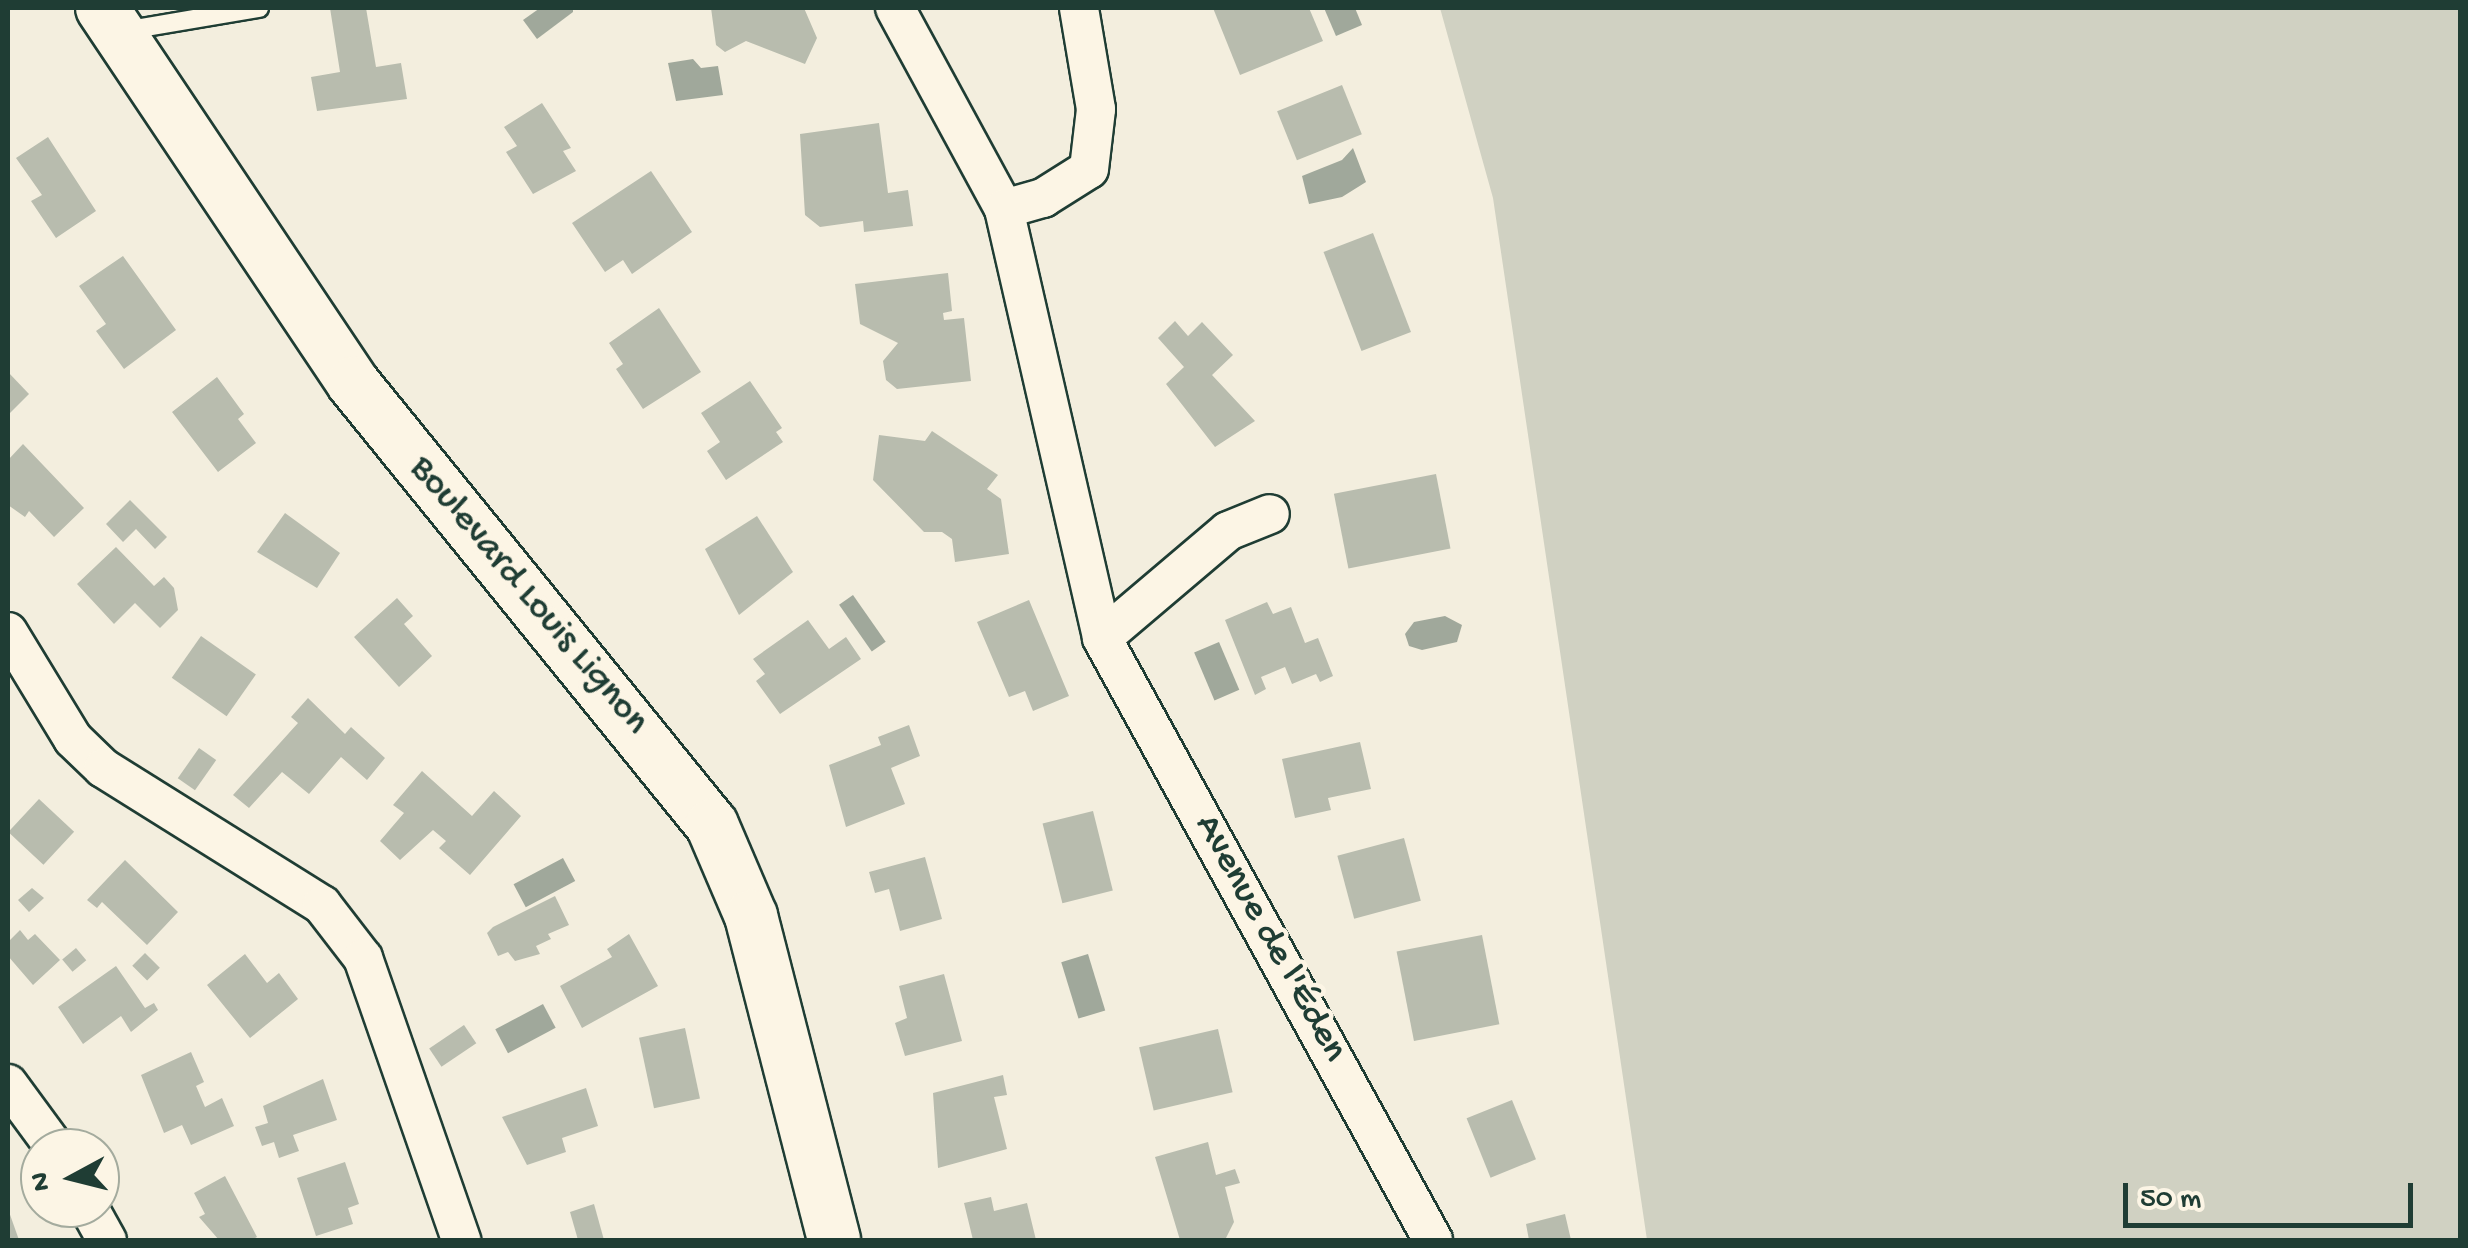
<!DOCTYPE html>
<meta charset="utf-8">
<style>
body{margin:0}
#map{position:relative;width:2468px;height:1248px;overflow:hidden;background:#f3eede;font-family:"Gochi Hand",sans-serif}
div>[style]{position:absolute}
.green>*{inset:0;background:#d0d1c2}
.water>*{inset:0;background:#a0a89b;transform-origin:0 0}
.building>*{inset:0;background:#b8bcae;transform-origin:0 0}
.roads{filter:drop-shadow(2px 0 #1f3d34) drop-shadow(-2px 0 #1f3d34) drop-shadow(0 2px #1f3d34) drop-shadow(0 -2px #1f3d34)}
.lane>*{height:18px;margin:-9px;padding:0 9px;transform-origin:9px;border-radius:9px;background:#fcf5e5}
.street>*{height:38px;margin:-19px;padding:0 19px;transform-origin:19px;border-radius:19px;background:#fcf5e5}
.secondary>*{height:52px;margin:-26px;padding:0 26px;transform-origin:26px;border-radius:26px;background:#fcf5e5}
span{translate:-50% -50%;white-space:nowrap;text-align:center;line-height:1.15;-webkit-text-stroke:9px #fcf5e5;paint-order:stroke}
.street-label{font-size:38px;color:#1f3d34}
.frame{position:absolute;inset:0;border:10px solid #1f3d34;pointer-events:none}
.north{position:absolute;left:20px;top:1128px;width:100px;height:100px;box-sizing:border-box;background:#fcf5e5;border:2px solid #a4ab9e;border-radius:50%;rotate:263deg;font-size:28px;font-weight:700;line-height:40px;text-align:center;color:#1f3d34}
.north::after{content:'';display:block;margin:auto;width:35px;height:45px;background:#1f3d34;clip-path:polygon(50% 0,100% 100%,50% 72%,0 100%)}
.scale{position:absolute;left:2123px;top:1183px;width:290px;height:45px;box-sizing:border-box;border:5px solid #1f3d34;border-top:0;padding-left:12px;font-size:30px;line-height:35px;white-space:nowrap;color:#1f3d34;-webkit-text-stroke:8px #fcf5e5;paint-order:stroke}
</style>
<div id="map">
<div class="green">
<i style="clip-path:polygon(1440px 8px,2460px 8px,2460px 1240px,1647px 1240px,1493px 198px)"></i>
</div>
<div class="water">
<i style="clip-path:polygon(540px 8px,573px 8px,573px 12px,537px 39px,523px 20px)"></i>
<i style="clip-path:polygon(1324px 8px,1355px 8px,1362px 25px,1336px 36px)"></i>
<i style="clip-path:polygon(693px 59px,701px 68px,718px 66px,723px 95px,676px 101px,668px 63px)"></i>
<i style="clip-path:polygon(1353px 148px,1366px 182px,1342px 197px,1309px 204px,1302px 176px,1342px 160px)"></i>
<i style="left:853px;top:595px;width:57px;height:17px;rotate:55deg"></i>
<i style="clip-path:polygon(1445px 616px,1462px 625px,1457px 642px,1422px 650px,1409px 646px,1405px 634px,1414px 622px)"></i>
<i style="left:1219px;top:642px;width:52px;height:27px;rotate:67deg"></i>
<i style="left:563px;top:858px;width:26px;height:56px;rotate:62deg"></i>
<i style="left:1088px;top:954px;width:59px;height:28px;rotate:73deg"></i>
<i style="left:543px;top:1004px;width:27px;height:54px;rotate:62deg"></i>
</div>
<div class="building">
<i style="clip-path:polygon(330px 8px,366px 8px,376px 67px,401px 63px,407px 99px,317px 111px,311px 77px,340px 72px)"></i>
<i style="clip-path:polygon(711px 8px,804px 8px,817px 38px,805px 64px,746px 41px,725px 52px,716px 45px)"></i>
<i style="clip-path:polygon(1213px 8px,1309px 8px,1323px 41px,1240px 75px)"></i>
<i style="left:1342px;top:85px;width:53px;height:70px;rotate:68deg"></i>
<i style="clip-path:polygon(542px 103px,571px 148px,563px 151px,576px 171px,533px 194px,506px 152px,517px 146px,504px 127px)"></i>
<i style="clip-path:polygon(879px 123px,888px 193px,908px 190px,913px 226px,864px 232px,863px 221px,820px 227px,805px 215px,800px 134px)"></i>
<i style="clip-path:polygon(48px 137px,96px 211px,56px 238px,31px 201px,42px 195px,16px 158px)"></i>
<i style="clip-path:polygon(651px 171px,692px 232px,632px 274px,623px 260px,605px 272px,572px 223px)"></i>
<i style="left:1373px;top:233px;width:106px;height:53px;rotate:69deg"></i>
<i style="clip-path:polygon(123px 256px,176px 330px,124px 369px,96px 331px,106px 324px,79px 286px)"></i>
<i style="clip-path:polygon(948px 273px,952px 311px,943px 313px,944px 320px,964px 318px,971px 381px,897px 389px,886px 380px,883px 361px,898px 343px,860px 324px,855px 284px)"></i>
<i style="clip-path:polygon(659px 308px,701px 372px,643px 409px,616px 369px,623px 364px,609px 343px)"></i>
<i style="clip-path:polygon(1175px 321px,1188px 336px,1202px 322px,1233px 355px,1212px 375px,1255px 421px,1215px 447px,1166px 384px,1184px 367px,1158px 338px)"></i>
<i style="clip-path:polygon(8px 372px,29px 394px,8px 415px)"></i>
<i style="clip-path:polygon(217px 377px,244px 414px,238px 419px,256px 443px,218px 472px,172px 412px)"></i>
<i style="clip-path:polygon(750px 381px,782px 428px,776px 432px,783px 442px,726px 480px,707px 451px,720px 442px,701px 413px)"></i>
<i style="clip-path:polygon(932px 431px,998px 475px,987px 489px,1001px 499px,1009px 554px,955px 562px,952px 539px,942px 532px,924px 532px,873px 480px,879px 435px,925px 441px)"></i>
<i style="clip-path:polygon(23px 444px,84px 508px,54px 537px,29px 511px,25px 517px,8px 505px,8px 460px)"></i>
<i style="left:1436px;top:474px;width:76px;height:104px;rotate:79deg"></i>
<i style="clip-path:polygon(130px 500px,167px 537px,155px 549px,136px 529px,123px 542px,106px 524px)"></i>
<i style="clip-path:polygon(285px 513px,340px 553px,317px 588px,257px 552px)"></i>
<i style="clip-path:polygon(757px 516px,793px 572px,739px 615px,705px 549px)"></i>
<i style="clip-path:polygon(116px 547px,154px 586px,164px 577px,174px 588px,178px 610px,160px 628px,135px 603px,114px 624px,77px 584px)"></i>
<i style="clip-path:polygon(397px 598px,413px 616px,404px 624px,432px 656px,399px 687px,354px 637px)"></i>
<i style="clip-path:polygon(1029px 600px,1069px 696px,1033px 711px,1025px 691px,1009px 697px,977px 622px)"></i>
<i style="clip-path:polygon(1267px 602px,1273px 614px,1291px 607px,1305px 643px,1318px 638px,1333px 676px,1320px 682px,1316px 674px,1292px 684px,1285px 667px,1261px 677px,1266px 689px,1255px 695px,1225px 620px)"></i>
<i style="clip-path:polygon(808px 620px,829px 649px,846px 637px,861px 659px,780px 714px,756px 681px,765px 674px,753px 659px)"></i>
<i style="left:201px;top:636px;width:67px;height:51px;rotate:35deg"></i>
<i style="clip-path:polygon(308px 698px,345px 734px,351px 727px,385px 758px,367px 780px,341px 757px,309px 794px,282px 772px,249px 808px,233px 795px,298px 723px,291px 717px)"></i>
<i style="clip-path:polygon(909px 725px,920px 756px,891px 768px,905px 804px,846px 827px,829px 765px,881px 745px,878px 737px)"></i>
<i style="clip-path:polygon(1360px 742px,1371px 789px,1328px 798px,1331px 810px,1295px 818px,1282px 759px)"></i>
<i style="left:199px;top:748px;width:21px;height:37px;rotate:35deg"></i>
<i style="clip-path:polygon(422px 771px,472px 816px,494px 791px,521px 816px,470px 875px,439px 848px,446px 841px,433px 830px,400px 860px,380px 841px,404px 813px,393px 805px)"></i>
<i style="left:39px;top:799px;width:48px;height:45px;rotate:43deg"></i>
<i style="left:1093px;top:811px;width:82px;height:52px;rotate:76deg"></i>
<i style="left:1404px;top:838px;width:65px;height:69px;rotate:75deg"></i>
<i style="clip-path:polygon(925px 857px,942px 919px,900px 931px,889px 889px,875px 893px,869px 872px)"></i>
<i style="clip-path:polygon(125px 860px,178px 912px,147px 945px,102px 902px,97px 908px,87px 900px)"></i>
<i style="clip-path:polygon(32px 888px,44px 898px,29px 912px,18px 900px)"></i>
<i style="clip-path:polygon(555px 896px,569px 925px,548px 934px,551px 939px,536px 946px,540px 954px,515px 961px,508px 952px,498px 956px,487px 933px,493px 927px)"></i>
<i style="clip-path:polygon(20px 930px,28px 940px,35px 934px,60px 960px,33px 985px,8px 956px,8px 942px)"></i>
<i style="clip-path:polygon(629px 934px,658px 986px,582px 1028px,560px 986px,612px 957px,607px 949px)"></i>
<i style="left:1482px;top:935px;width:91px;height:87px;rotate:79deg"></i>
<i style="left:76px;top:948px;width:16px;height:18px;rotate:50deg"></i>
<i style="left:145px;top:953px;width:21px;height:18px;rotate:45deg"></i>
<i style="clip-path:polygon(245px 954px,267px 983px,279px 973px,298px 999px,250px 1038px,207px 985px)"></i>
<i style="clip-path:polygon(116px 966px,145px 1008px,154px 1003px,158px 1010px,131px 1032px,121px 1016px,83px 1044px,58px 1007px)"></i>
<i style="clip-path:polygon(944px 974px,962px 1041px,905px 1056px,895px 1023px,907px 1018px,899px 986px)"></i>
<i style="left:464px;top:1025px;width:22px;height:42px;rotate:56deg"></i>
<i style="left:685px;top:1028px;width:72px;height:47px;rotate:78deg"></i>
<i style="left:1218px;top:1029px;width:65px;height:81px;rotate:77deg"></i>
<i style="clip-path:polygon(191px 1052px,204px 1082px,196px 1086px,205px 1107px,222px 1098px,234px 1126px,191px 1145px,182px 1125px,164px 1133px,141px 1075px)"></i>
<i style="clip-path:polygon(1003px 1075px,1007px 1095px,994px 1097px,1007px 1149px,938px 1168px,933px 1093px)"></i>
<i style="clip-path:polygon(323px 1079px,337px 1120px,293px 1135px,299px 1151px,279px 1158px,274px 1142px,262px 1146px,255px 1127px,268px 1123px,263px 1106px)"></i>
<i style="clip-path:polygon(586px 1088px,598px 1126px,562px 1138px,566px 1152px,527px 1165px,502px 1117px)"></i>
<i style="left:1512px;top:1100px;width:64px;height:49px;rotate:68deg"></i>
<i style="clip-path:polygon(1208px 1142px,1216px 1175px,1235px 1169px,1240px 1183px,1225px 1187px,1234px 1222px,1225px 1240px,1180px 1240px,1155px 1157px)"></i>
<i style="clip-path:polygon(345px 1162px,359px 1204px,348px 1208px,353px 1224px,316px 1236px,297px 1178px)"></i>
<i style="clip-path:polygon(225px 1176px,257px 1237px,251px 1240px,219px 1240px,199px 1217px,205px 1214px,194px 1193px)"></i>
<i style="clip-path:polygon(991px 1197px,994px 1211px,1027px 1203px,1036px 1240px,973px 1240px,964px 1203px)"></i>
<i style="clip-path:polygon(594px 1204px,604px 1240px,578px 1240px,570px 1212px)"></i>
<i style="clip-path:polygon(8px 1209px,19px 1240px,8px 1240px)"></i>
<i style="clip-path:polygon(1565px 1214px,1571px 1240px,1529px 1240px,1526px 1224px)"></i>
</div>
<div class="roads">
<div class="lane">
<i style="left:123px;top:31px;width:138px;rotate:-9.6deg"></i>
</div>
<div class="street">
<i style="left:895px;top:8px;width:229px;rotate:61.5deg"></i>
<i style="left:1004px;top:209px;width:440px;rotate:77.1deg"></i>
<i style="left:1102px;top:638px;width:687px;rotate:61.2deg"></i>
<i style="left:1004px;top:209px;width:41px;rotate:-15.8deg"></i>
<i style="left:1043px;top:198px;width:54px;rotate:-32.2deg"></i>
<i style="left:1089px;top:169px;width:60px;rotate:-83.3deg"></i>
<i style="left:1096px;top:109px;width:102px;rotate:-99.6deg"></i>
<i style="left:8px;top:632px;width:125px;rotate:58.7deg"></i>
<i style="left:73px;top:739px;width:42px;rotate:44deg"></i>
<i style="left:103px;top:768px;width:258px;rotate:32deg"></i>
<i style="left:322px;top:905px;width:67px;rotate:52.3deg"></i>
<i style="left:363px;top:958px;width:299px;rotate:70.8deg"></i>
<i style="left:1102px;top:638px;width:165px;rotate:-40.3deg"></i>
<i style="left:1228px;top:531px;width:45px;rotate:-22deg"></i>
<i style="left:8px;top:1084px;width:79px;rotate:53.7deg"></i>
<i style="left:89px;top:1208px;width:37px;rotate:61deg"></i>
</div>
<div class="secondary">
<i style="left:102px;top:8px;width:451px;rotate:56.2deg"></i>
<i style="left:353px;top:383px;width:569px;rotate:50.92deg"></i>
<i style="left:712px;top:825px;width:99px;rotate:66.8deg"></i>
<i style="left:751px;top:916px;width:334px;rotate:75.6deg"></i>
</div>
</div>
<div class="street-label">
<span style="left:528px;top:596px;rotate:50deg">Boulevard Louis Lignon</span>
<span style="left:1269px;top:939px;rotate:61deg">Avenue de l'Éden</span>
</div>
<div class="frame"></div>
<div class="north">N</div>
<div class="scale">50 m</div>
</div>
